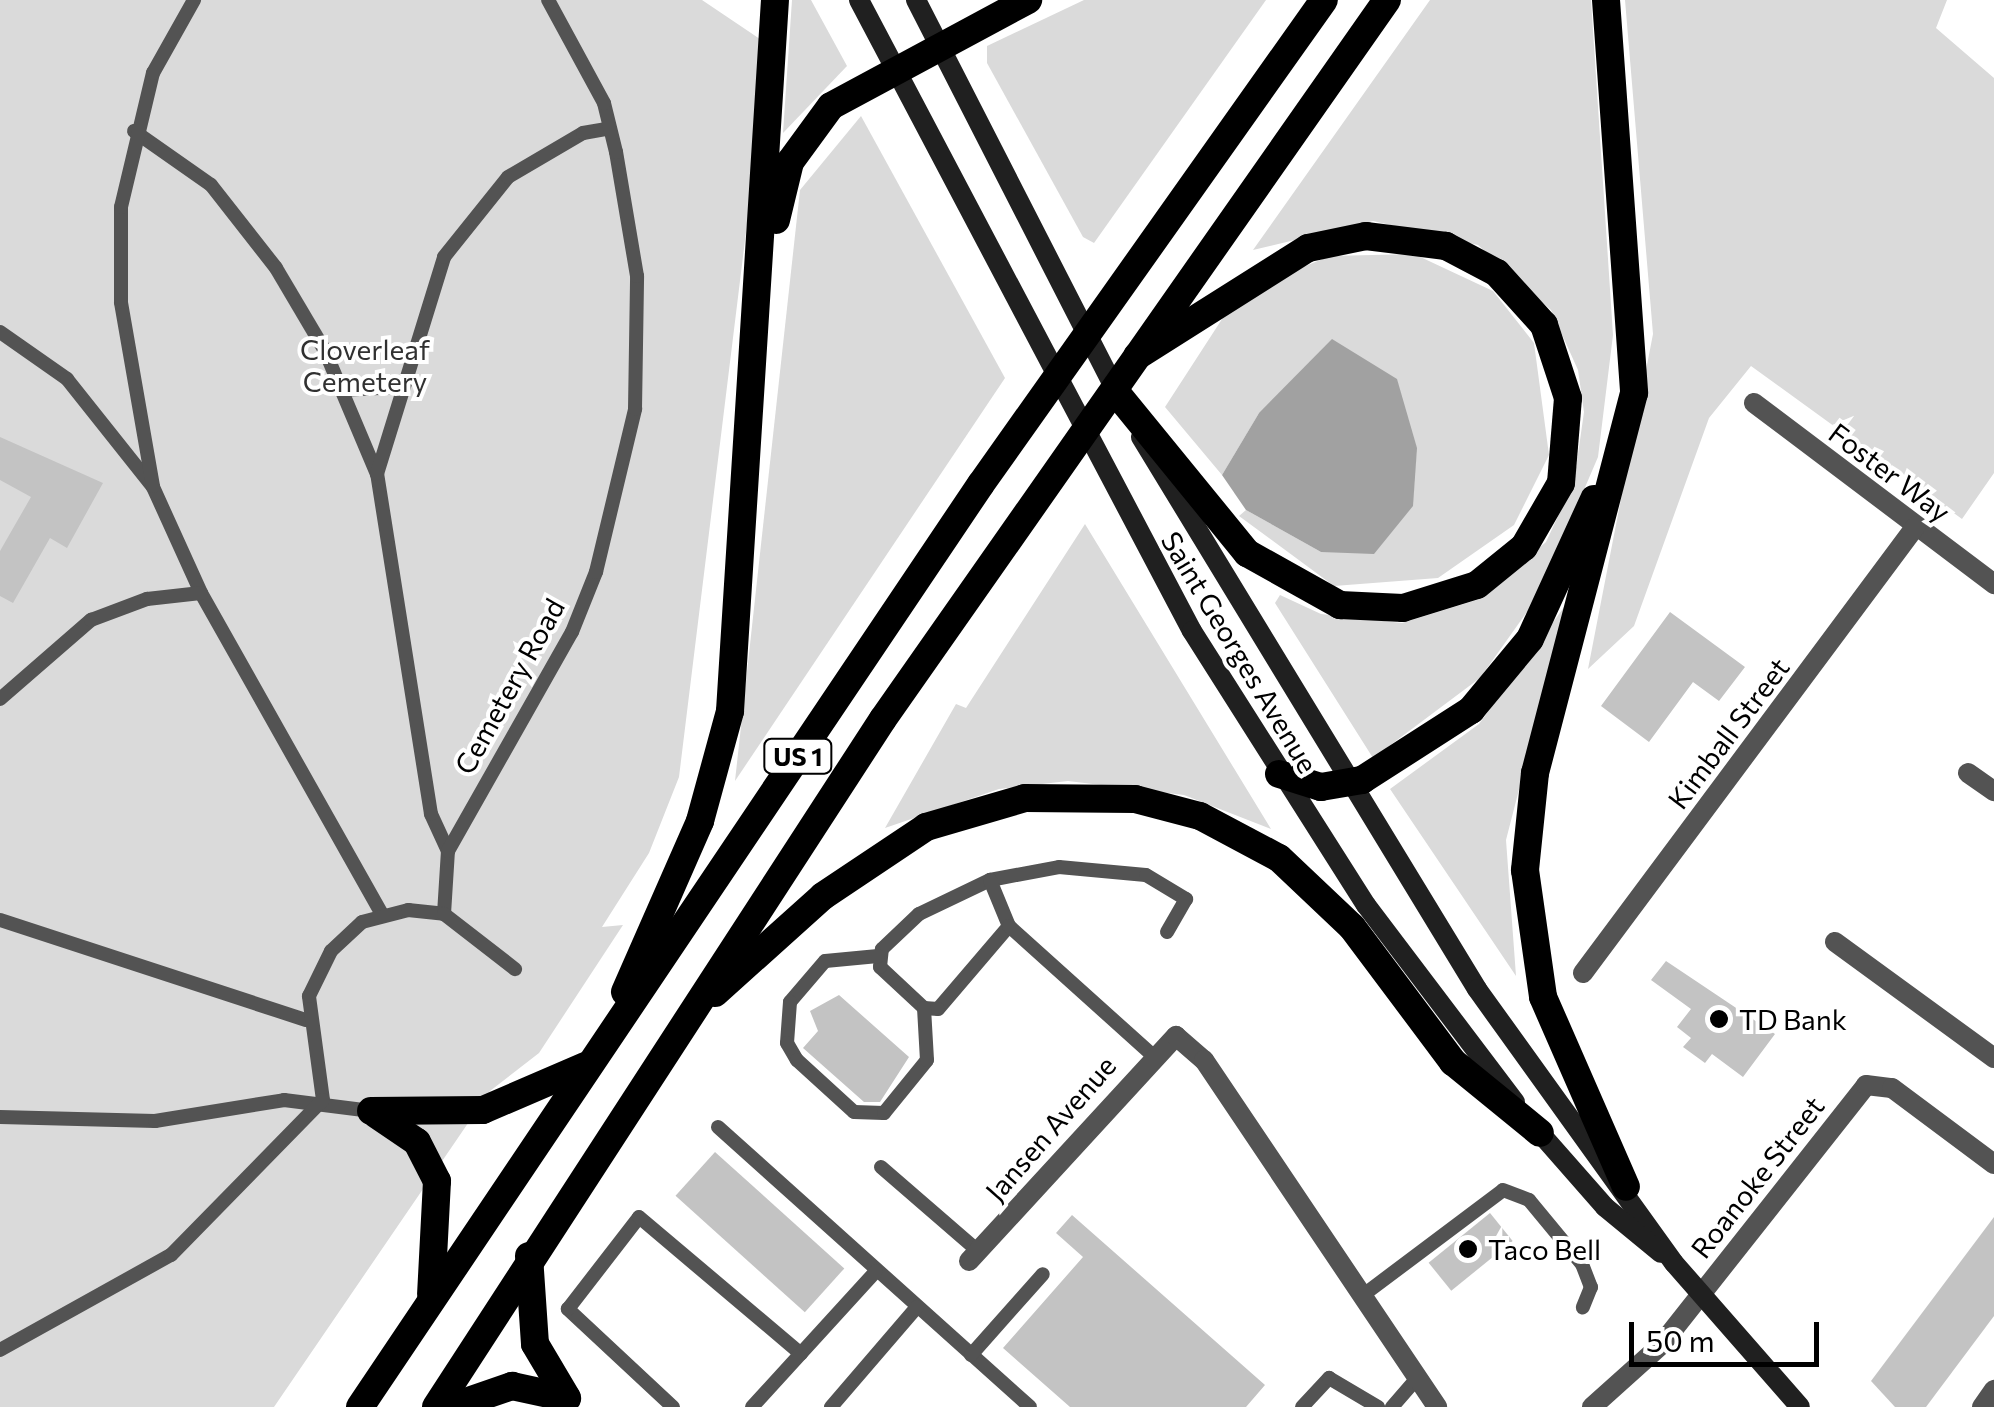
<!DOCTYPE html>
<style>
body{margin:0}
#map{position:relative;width:1994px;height:1407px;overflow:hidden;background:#fff;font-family:Commissioner,sans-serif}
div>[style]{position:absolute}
.green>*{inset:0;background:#dadada}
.water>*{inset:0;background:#a1a1a1}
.building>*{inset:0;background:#c3c3c3;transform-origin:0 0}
.service>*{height:14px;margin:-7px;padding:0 7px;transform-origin:7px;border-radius:7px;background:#535353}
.minor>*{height:20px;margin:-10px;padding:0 10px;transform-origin:10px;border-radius:10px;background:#535353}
.secondary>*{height:20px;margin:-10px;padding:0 10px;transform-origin:10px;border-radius:10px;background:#202020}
.trunk>*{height:28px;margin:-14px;padding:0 14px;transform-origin:14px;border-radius:14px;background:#000}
.dots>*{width:28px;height:28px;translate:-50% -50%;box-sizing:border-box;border:5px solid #fff;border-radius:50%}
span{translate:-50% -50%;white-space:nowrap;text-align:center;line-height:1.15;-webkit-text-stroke:8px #fff;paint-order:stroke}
.shield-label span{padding:2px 8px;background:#fff;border:2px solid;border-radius:8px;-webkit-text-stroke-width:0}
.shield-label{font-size:25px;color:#000;font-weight:700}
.park-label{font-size:28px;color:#313131}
.street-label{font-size:28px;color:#000}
.poi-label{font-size:28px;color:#000}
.left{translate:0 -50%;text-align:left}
.scale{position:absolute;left:1629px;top:1322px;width:190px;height:45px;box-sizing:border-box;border:5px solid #000;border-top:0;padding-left:12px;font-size:30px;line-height:35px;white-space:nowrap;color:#000;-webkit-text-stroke:8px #fff;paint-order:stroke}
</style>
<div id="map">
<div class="green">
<i style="clip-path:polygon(0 0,702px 0,769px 45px,679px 777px,649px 853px,602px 927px,623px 925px,539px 1053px,490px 1091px,274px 1407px,0 1407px)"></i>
<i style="clip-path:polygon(792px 0,811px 0,847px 66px,783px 133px)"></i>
<i style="clip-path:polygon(1084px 0,1266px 0,1094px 243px,1083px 237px,987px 63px,987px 46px)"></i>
<i style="clip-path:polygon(1430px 0,1591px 0,1613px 335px,1598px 457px,1539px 595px,1480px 678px,1373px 758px,1275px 603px,1280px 595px,1321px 614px,1402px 623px,1480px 599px,1546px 542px,1574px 482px,1584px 412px,1578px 370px,1551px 310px,1478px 245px,1373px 221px,1253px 250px)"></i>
<i style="clip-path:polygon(1625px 0,1947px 0,1936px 28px,1994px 78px,1994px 473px,1962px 519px,1751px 366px,1709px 418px,1634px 626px,1588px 669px,1653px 334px)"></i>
<i style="clip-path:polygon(861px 116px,1005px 378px,735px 781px,800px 190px)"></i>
<i style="clip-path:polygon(1414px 254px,1493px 291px,1534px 343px,1549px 455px,1514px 525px,1438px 578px,1334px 586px,1239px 516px,1246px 510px,1321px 552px,1259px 413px,1222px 475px,1165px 407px,1224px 316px,1271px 280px,1330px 256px)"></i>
<i style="clip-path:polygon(1085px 524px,1271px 829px,1184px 795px,1068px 781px,999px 789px,885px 828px,956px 704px,966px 708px)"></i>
<i style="clip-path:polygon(1567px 603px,1506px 840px,1516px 976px,1390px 789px,1479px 724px)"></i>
</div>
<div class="water">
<i style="clip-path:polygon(1332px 339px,1397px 379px,1417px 448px,1413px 506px,1374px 554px,1321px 552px,1246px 510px,1222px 475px,1259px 413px)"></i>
</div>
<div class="building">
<i style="clip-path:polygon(0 437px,103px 483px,67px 548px,50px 538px,13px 603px,0 596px,0 551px,31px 497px,0 480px)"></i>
<i style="clip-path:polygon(1670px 612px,1745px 667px,1719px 701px,1693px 682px,1649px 742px,1601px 706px)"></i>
<i style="clip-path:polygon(1666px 961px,1775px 1034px,1743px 1077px,1712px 1054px,1705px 1063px,1683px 1047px,1691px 1038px,1677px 1027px,1691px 1009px,1651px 980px)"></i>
<i style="clip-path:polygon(839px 995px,909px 1057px,880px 1102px,864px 1102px,803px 1048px,818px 1031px,810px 1011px)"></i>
<i style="left:715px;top:1152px;width:174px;height:59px;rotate:42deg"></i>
<i style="left:1490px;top:1213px;width:36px;height:79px;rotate:51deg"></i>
<i style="clip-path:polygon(1072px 1215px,1265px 1385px,1246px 1407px,1070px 1407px,1003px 1348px,1083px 1257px,1056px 1233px)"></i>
<i style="clip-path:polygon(1994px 1217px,1994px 1316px,1926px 1407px,1895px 1407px,1871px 1381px)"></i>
</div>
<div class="service">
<i style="left:134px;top:131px;width:94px;rotate:35deg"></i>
<i style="left:211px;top:185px;width:105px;rotate:51.9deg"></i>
<i style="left:276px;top:268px;width:96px;rotate:59.4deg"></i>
<i style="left:325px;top:351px;width:134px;rotate:67.1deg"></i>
<i style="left:0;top:332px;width:82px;rotate:35deg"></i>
<i style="left:67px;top:379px;width:138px;rotate:51.5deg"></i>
<i style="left:153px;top:487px;width:116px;rotate:65.6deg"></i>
<i style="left:201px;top:593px;width:369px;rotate:60.6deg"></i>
<i style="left:340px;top:390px;width:59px;rotate:-2.9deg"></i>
<i style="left:153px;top:486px;width:187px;rotate:-99.9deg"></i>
<i style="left:121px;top:302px;width:95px;rotate:-90deg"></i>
<i style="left:121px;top:207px;width:138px;rotate:-76.6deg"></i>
<i style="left:153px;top:73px;width:84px;rotate:-60.7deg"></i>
<i style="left:0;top:699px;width:121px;rotate:-41deg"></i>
<i style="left:91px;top:620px;width:60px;rotate:-20.6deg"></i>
<i style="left:147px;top:599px;width:54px;rotate:-6.3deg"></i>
<i style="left:448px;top:851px;width:41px;rotate:-114.7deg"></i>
<i style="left:431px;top:814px;width:344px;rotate:-99deg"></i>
<i style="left:377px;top:474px;width:227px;rotate:-72.8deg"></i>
<i style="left:444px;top:257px;width:102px;rotate:-51.3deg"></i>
<i style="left:508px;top:177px;width:87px;rotate:-30.4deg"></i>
<i style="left:583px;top:133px;width:27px;rotate:-10deg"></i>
<i style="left:990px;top:880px;width:70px;rotate:-10.7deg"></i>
<i style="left:1059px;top:867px;width:87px;rotate:5.3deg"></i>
<i style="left:1146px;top:875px;width:47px;rotate:31deg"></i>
<i style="left:1186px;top:899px;width:38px;rotate:120deg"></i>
<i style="left:444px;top:914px;width:63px;rotate:-86.4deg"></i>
<i style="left:448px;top:851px;width:252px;rotate:-60.5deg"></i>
<i style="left:572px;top:632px;width:65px;rotate:-68.2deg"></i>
<i style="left:596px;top:572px;width:168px;rotate:-76.5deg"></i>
<i style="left:635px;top:409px;width:133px;rotate:-89.1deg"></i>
<i style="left:637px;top:276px;width:126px;rotate:-99.6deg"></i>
<i style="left:616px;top:152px;width:50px;rotate:-103.8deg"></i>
<i style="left:604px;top:103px;width:117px;rotate:-118.5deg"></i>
<i style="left:0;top:920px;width:322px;rotate:18.1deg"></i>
<i style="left:1009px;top:926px;width:109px;rotate:130.5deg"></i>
<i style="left:938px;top:1009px;width:14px;rotate:-176deg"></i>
<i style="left:924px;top:1008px;width:60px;rotate:-137deg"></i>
<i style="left:880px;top:967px;width:18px;rotate:-84deg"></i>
<i style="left:882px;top:949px;width:51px;rotate:-43.4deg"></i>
<i style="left:919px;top:914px;width:79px;rotate:-25.6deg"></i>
<i style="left:990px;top:880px;width:50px;rotate:67.6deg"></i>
<i style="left:1009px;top:926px;width:191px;rotate:42deg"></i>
<i style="left:878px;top:956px;width:53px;rotate:174.6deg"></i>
<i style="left:825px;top:961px;width:54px;rotate:130.5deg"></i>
<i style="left:790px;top:1002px;width:41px;rotate:94.2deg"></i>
<i style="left:787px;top:1043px;width:20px;rotate:60deg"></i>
<i style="left:797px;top:1060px;width:77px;rotate:42.4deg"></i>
<i style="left:854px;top:1112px;width:30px;rotate:2deg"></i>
<i style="left:884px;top:1113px;width:68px;rotate:-50.9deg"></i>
<i style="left:927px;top:1060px;width:52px;rotate:-93.3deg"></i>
<i style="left:323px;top:1100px;width:105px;rotate:-97.7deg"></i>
<i style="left:309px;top:996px;width:50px;rotate:-63.9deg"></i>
<i style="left:331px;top:951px;width:42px;rotate:-43.1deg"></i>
<i style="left:362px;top:922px;width:48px;rotate:-14.6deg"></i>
<i style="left:408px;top:910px;width:36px;rotate:6deg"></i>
<i style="left:444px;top:914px;width:90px;rotate:37.8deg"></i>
<i style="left:0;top:1117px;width:155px;rotate:1.5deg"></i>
<i style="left:155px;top:1121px;width:131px;rotate:-9.2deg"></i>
<i style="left:284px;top:1100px;width:88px;rotate:7.2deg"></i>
<i style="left:718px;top:1127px;width:419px;rotate:41.9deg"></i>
<i style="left:881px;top:1167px;width:128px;rotate:40.9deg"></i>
<i style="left:1362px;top:1296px;width:176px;rotate:-36.9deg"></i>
<i style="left:1503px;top:1190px;width:28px;rotate:21deg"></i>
<i style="left:1529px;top:1200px;width:83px;rotate:50.4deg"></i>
<i style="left:1582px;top:1264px;width:25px;rotate:69deg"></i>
<i style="left:1591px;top:1287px;width:22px;rotate:112deg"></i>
<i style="left:0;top:1350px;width:196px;rotate:-29.1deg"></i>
<i style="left:171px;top:1255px;width:217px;rotate:-45.6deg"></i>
<i style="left:971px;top:1355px;width:108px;rotate:-48.4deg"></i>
<i style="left:673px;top:1407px;width:144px;rotate:-137deg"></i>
<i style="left:568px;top:1309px;width:116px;rotate:-52.3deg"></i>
<i style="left:639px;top:1217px;width:212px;rotate:40.2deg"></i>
<i style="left:752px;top:1407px;width:184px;rotate:-47.6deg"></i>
<i style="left:831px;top:1407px;width:132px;rotate:-49.3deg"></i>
<i style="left:1302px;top:1407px;width:40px;rotate:-47deg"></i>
<i style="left:1329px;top:1378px;width:57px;rotate:30.6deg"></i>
<i style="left:1392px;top:1407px;width:38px;rotate:-49deg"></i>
</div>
<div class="minor">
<i style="left:1754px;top:403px;width:301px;rotate:37deg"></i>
<i style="left:1968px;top:773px;width:32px;rotate:35deg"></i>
<i style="left:1835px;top:942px;width:197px;rotate:36.1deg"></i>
<i style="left:1583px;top:973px;width:557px;rotate:-53.32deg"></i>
<i style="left:969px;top:1261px;width:306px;rotate:-47.4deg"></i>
<i style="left:1176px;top:1036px;width:37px;rotate:41deg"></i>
<i style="left:1204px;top:1060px;width:418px;rotate:56.1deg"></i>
<i style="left:1592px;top:1407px;width:93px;rotate:-41.9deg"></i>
<i style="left:1661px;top:1345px;width:331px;rotate:-51.7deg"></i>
<i style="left:1866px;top:1085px;width:26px;rotate:7deg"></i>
<i style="left:1892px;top:1088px;width:127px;rotate:36.7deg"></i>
<i style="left:1982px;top:1407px;width:21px;rotate:-55deg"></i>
</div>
<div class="secondary">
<i style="left:859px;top:0;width:713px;rotate:62.18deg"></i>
<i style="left:1192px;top:631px;width:325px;rotate:57.6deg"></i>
<i style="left:1366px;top:905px;width:247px;rotate:52.9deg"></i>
<i style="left:916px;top:0;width:447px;rotate:62.9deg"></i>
<i style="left:1141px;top:437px;width:646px;rotate:58.67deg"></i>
<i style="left:1477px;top:989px;width:337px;rotate:54.3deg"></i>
<i style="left:1674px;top:1263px;width:191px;rotate:48.8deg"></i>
<i style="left:1533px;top:1125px;width:109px;rotate:48.7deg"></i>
<i style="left:1605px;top:1207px;width:72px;rotate:39.4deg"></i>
</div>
<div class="trunk">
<i style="left:1606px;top:0;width:394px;rotate:85.9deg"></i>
<i style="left:1634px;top:393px;width:393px;rotate:104.6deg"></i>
<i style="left:1535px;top:773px;width:98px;rotate:95.9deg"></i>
<i style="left:1525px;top:870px;width:128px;rotate:81.9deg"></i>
<i style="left:1543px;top:997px;width:207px;rotate:66.4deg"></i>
<i style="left:776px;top:220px;width:60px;rotate:-76.4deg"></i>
<i style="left:790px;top:162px;width:69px;rotate:-53.8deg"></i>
<i style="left:831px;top:106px;width:224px;rotate:-28.3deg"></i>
<i style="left:1119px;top:396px;width:203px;rotate:50.8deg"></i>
<i style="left:1247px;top:553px;width:107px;rotate:29.2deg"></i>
<i style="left:1340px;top:605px;width:63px;rotate:2.7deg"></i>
<i style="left:1403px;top:608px;width:77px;rotate:-17.3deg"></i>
<i style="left:1477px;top:585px;width:60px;rotate:-39deg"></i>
<i style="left:1524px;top:547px;width:74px;rotate:-60deg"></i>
<i style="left:1561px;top:483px;width:85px;rotate:-85.3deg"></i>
<i style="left:1568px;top:398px;width:77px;rotate:-108.2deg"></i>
<i style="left:1544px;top:325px;width:70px;rotate:-132.1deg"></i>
<i style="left:1497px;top:273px;width:58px;rotate:-152.1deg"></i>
<i style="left:1446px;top:246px;width:81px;rotate:-172.9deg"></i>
<i style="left:1366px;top:236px;width:59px;rotate:168.3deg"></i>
<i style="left:1308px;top:248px;width:202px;rotate:147.7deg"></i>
<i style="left:1279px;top:774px;width:44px;rotate:17.2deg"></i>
<i style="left:1321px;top:787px;width:42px;rotate:-9.7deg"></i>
<i style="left:1362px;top:780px;width:130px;rotate:-32.7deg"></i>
<i style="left:1471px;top:710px;width:92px;rotate:-50.3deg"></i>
<i style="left:1530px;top:639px;width:154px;rotate:-65.4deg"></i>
<i style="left:625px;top:992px;width:187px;rotate:-66.3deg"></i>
<i style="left:700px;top:821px;width:114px;rotate:-74.7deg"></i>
<i style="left:730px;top:711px;width:712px;rotate:-86.38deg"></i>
<i style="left:715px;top:993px;width:145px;rotate:-41.9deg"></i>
<i style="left:823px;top:896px;width:124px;rotate:-33.8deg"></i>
<i style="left:926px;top:827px;width:103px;rotate:-16.3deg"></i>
<i style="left:1025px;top:798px;width:110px;rotate:0.5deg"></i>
<i style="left:1135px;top:799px;width:67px;rotate:14.7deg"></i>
<i style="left:1200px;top:816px;width:89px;rotate:28deg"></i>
<i style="left:1279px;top:858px;width:100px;rotate:43.4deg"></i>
<i style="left:1352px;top:927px;width:169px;rotate:53.2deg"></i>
<i style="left:1453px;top:1062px;width:112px;rotate:39.2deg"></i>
<i style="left:371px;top:1111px;width:112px;rotate:-0.5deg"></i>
<i style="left:483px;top:1110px;width:111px;rotate:-23.3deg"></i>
<i style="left:377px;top:1115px;width:48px;rotate:34deg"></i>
<i style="left:417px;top:1142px;width:44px;rotate:62.9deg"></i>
<i style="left:437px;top:1181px;width:113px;rotate:93deg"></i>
<i style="left:529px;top:1256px;width:88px;rotate:86.1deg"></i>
<i style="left:535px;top:1344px;width:63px;rotate:59.3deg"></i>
<i style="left:360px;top:1407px;width:1112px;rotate:-56.07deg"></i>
<i style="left:981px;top:484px;width:593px;rotate:-54.68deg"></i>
<i style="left:436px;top:1407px;width:820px;rotate:-56.99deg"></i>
<i style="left:883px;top:719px;width:878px;rotate:-54.97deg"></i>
<i style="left:451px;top:1407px;width:65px;rotate:-19deg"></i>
<i style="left:512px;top:1386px;width:56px;rotate:12.3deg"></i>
</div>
<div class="dots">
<i style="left:1719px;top:1019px;background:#000"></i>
<i style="left:1468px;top:1249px;background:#000"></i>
</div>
<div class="shield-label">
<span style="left:798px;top:756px">US 1</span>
</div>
<div class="park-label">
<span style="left:365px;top:365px">Cloverleaf<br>Cemetery</span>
</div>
<div class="street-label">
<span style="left:1890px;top:472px;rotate:37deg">Foster Way</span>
<span style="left:1240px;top:652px;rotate:59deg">Saint Georges Avenue</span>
<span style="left:509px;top:686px;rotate:-61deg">Cemetery Road</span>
<span style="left:1728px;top:733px;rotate:-53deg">Kimball Street</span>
<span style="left:1050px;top:1128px;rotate:-49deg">Jansen Avenue</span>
<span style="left:1757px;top:1177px;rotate:-52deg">Roanoke Street</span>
</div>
<div class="poi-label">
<span class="left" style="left:1739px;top:1019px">TD Bank</span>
<span class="left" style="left:1488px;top:1249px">Taco Bell</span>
</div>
<div class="scale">50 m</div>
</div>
